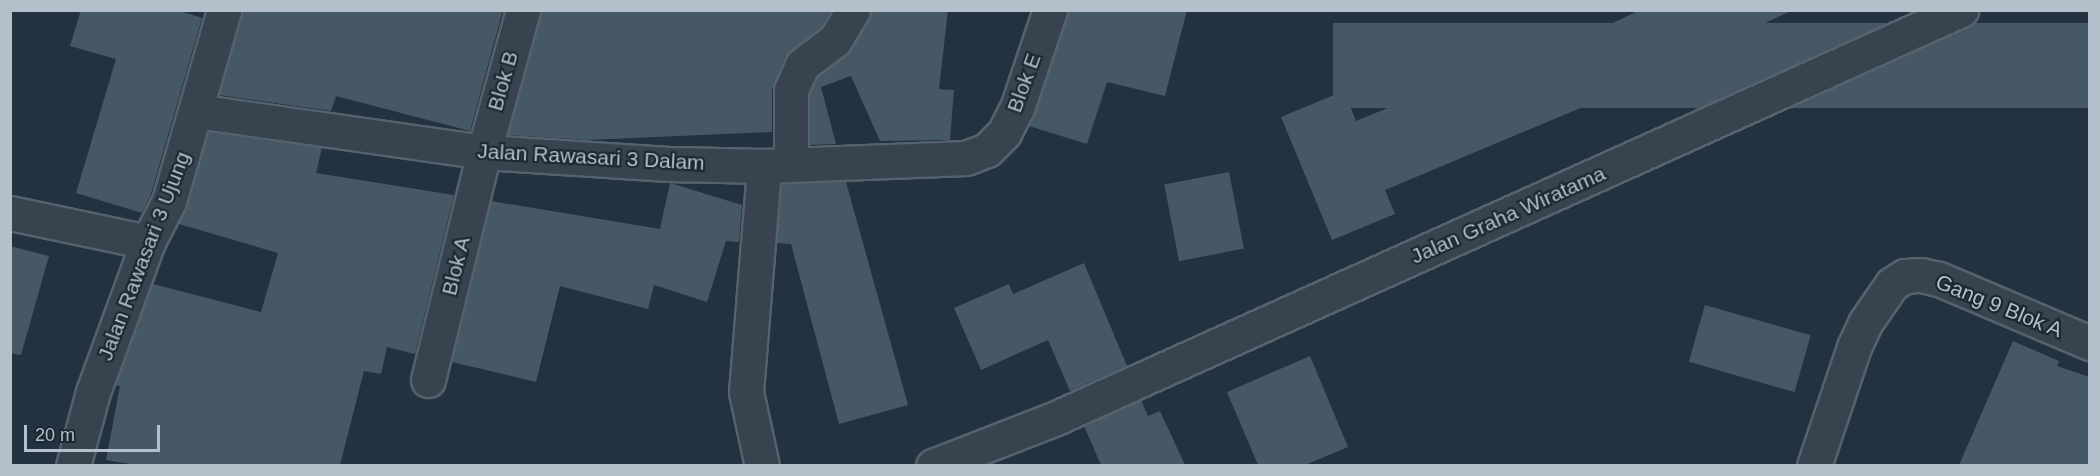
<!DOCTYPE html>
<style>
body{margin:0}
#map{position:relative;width:2100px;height:476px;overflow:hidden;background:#23323f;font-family:Helvetica,sans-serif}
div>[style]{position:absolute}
.building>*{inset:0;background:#475865;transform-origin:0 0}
.roads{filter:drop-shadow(2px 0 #55626d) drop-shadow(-2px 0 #55626d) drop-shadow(0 2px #55626d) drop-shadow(0 -2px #55626d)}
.street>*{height:33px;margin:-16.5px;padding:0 16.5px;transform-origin:16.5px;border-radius:16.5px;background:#37444f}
span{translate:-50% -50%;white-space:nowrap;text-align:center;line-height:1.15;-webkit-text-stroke:4.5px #1c2934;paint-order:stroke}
.street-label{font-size:21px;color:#b3bfca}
.frame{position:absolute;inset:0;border:12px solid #b3bfca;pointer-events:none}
.scale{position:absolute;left:24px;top:425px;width:136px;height:27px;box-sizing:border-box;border:3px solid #b3bfca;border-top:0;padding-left:8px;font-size:18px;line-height:21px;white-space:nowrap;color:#b3bfca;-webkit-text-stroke:4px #1c2934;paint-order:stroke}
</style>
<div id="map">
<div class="building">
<i style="clip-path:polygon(81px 10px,177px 10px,202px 18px,151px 194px,142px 213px,76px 193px,116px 59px,70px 46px)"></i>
<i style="clip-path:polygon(244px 10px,503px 10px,470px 131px,336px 96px,331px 111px,219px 95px)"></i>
<i style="clip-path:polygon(541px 10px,831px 10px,821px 27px,785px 57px,772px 90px,772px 132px,588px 140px,508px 135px)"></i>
<i style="clip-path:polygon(872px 10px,948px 10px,939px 89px,954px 90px,950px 140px,880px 141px,851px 76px,821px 87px,836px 144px,810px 145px,810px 94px,817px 77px,851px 50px)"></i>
<i style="clip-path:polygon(1068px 10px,1187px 10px,1165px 96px,1107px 82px,1087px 144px,1029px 126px)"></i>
<i style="clip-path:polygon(1640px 10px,1793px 10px,1616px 93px,1385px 190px,1395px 214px,1332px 240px,1281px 117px,1344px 91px,1356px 121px,1589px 26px,1592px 33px)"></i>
<i style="left:2090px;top:23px;width:85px;height:757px;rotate:90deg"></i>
<i style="clip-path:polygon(208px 132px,322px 148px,316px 173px,454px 195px,415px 354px,387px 347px,381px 374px,364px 371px,340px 465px,136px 465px,106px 460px,120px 386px,115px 385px,153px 284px,261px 312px,278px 253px,179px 224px,187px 206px)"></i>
<i style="left:1229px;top:172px;width:78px;height:66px;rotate:79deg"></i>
<i style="clip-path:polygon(846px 182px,908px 405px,839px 424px,791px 244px,777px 243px,781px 184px)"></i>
<i style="clip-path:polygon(670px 183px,742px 205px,739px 242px,726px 241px,707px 302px,654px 285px,648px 309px,560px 286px,536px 382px,452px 362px,491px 201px,660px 229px)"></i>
<i style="clip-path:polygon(10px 246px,49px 256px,21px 355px,10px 353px)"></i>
<i style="clip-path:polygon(1084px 263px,1127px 366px,1070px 391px,1048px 340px,981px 370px,954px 308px,1009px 284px,1013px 294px)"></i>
<i style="left:1705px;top:305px;width:110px;height:59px;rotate:16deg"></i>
<i style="clip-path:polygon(2013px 341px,2059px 361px,2057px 366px,2090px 377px,2090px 465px,1959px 465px)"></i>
<i style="clip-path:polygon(1310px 356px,1348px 447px,1305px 465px,1258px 465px,1227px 392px)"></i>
<i style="clip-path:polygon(1141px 400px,1148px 416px,1160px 411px,1185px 465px,1101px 465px,1084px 426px)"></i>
</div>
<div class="roads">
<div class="street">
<i style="left:196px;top:111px;width:291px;rotate:8.1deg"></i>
<i style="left:484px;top:152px;width:185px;rotate:3.7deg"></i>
<i style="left:669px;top:164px;width:95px;rotate:1.2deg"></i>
<i style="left:764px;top:166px;width:202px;rotate:-2.3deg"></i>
<i style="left:966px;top:158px;width:22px;rotate:-21deg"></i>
<i style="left:987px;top:150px;width:24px;rotate:-45deg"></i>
<i style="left:1004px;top:133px;width:28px;rotate:-63deg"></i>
<i style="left:1017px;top:108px;width:103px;rotate:-71.4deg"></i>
<i style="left:791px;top:164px;width:74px;rotate:-90deg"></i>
<i style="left:791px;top:90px;width:27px;rotate:-66deg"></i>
<i style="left:802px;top:65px;width:41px;rotate:-37.1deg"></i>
<i style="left:835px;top:40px;width:35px;rotate:-59deg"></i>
<i style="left:10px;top:213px;width:141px;rotate:11.9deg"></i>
<i style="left:428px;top:380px;width:235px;rotate:-76.2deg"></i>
<i style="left:484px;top:152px;width:147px;rotate:-74.6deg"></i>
<i style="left:73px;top:466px;width:77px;rotate:-74.9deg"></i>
<i style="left:93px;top:392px;width:160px;rotate:-69.9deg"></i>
<i style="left:148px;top:242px;width:46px;rotate:-62.9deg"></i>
<i style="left:169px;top:201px;width:199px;rotate:-73.9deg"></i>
<i style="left:762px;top:466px;width:76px;rotate:-102.2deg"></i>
<i style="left:746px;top:392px;width:227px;rotate:-85.4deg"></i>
<i style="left:933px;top:466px;width:132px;rotate:-21.3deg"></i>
<i style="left:1056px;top:418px;width:993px;rotate:-24.27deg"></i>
<i style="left:1814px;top:466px;width:126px;rotate:-71.4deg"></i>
<i style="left:1854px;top:347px;width:26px;rotate:-65deg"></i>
<i style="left:1865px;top:323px;width:47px;rotate:-55.3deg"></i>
<i style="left:1892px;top:284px;width:15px;rotate:-32deg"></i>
<i style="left:1905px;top:276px;width:16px;rotate:-4deg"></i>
<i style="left:1921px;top:275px;width:18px;rotate:13deg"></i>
<i style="left:1939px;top:279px;width:164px;rotate:23deg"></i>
</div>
</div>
<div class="street-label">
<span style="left:503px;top:81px;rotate:-74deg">Blok B</span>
<span style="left:1024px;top:83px;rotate:-70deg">Blok E</span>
<span style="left:591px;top:157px;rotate:3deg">Jalan Rawasari 3 Dalam</span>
<span style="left:1508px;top:215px;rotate:-24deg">Jalan Graha Wiratama</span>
<span style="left:144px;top:256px;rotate:-69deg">Jalan Rawasari 3 Ujung</span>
<span style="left:456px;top:266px;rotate:-76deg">Blok A</span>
<span style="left:1999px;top:306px;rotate:22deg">Gang 9 Blok A</span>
</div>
<div class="frame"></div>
<div class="scale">20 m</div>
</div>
